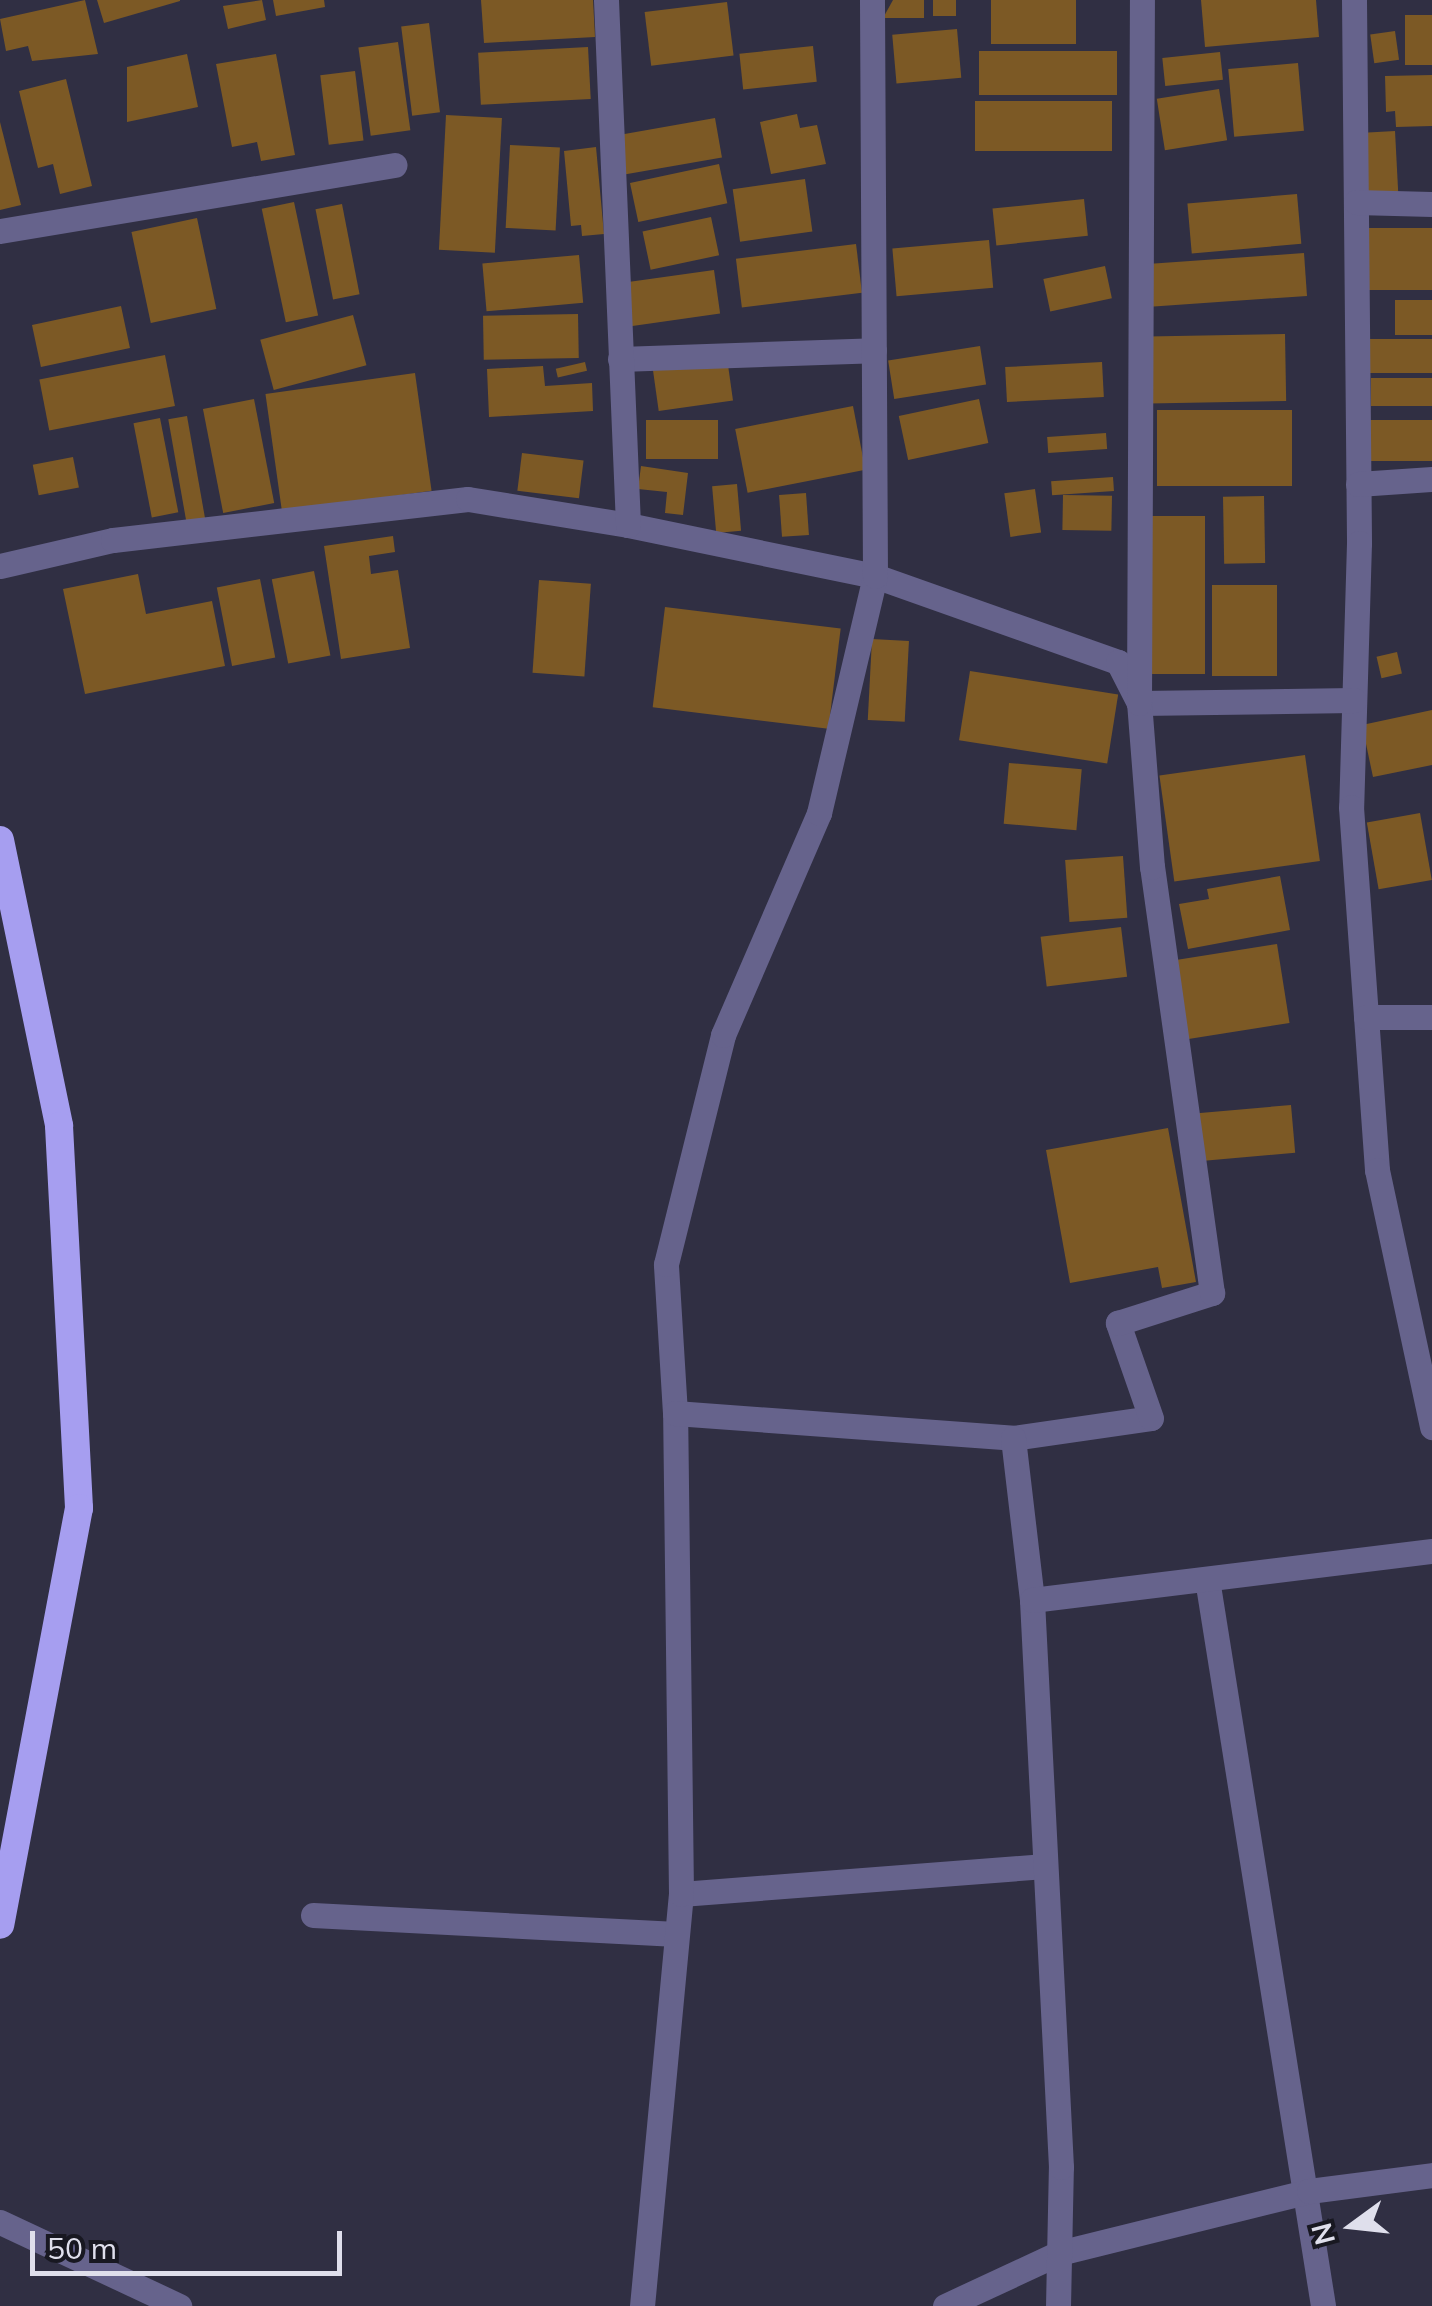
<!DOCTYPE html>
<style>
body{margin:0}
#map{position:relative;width:1432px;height:2306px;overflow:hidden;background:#302f43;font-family:Mulish,sans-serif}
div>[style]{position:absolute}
.building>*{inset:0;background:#7c5925;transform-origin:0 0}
.minor>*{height:25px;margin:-12.5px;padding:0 12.5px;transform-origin:12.5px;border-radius:12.5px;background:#66638c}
.tertiary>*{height:25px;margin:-12.5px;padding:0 12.5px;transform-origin:12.5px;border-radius:12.5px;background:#66638c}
.trunk>*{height:28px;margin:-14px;padding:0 14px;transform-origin:14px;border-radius:14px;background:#a69ef0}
span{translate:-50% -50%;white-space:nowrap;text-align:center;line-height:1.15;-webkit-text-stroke:9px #181821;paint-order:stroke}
.north{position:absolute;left:1302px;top:2176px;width:100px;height:100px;-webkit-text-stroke:8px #181821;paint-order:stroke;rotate:255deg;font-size:28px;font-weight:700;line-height:40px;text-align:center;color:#dfdfec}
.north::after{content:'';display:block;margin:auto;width:35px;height:45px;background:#dfdfec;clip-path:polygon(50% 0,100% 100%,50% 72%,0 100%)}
.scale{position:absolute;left:30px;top:2231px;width:312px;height:45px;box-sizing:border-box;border:5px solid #dfdfec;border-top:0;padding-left:12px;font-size:30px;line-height:35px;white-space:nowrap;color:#dfdfec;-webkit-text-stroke:8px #181821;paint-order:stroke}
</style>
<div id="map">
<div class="building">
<i style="clip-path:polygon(85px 0,98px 54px,32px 61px,28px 46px,6px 51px,0 19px)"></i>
<i style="clip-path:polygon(97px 0,180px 0,180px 1px,104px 23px)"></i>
<i style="clip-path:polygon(262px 0,266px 20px,228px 29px,223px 6px)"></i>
<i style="clip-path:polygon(273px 0,324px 0,325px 7px,276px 16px)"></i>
<i style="clip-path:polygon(481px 0,593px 0,595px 37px,484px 43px)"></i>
<i style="clip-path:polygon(893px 0,924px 0,924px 18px,883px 18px)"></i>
<i style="left:933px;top:0;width:23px;height:16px"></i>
<i style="left:991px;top:0;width:85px;height:44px"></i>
<i style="clip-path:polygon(1201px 0,1316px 0,1319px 37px,1205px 47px)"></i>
<i style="left:727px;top:2px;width:54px;height:83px;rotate:83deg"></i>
<i style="left:1432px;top:15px;width:50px;height:27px;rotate:90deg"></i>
<i style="left:429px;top:23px;width:90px;height:28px;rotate:83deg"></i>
<i style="left:957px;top:29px;width:49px;height:65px;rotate:85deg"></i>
<i style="left:1395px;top:31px;width:29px;height:25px;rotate:82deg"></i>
<i style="left:398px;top:42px;width:89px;height:40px;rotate:82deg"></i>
<i style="left:813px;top:46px;width:36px;height:74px;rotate:84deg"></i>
<i style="left:588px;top:47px;width:52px;height:110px;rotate:87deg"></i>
<i style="left:979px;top:51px;width:138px;height:44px"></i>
<i style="left:1220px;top:52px;width:28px;height:58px;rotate:84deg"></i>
<i style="clip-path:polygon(187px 54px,198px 107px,127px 122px,127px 67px)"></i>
<i style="clip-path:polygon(276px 54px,295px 155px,261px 161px,257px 142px,232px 147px,216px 64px)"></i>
<i style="left:1298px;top:63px;width:68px;height:70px;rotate:85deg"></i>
<i style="left:355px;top:71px;width:70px;height:35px;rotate:83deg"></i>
<i style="clip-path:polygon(1432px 75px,1432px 126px,1396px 127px,1395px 111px,1386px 112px,1385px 76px)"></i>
<i style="clip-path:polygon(66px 79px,92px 186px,60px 194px,53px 164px,38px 168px,19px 91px)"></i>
<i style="left:1219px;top:89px;width:52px;height:63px;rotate:81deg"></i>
<i style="left:975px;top:101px;width:137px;height:50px"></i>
<i style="clip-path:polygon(797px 114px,800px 128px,817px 125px,826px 164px,771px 174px,760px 122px)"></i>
<i style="left:446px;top:115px;width:56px;height:135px;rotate:3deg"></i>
<i style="left:715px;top:118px;width:40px;height:99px;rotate:80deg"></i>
<i style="clip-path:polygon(0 122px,21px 205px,0 210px)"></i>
<i style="left:1395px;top:131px;width:64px;height:36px;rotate:87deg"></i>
<i style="left:510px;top:145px;width:50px;height:83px;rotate:3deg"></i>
<i style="clip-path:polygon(596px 147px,604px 234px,582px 236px,581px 225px,571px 226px,564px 151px)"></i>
<i style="left:719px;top:164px;width:40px;height:91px;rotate:78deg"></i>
<i style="left:805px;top:179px;width:53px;height:73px;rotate:82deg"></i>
<i style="left:1297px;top:194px;width:50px;height:110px;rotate:85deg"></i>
<i style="left:1084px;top:199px;width:37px;height:92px;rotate:84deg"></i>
<i style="left:294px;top:202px;width:116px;height:33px;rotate:78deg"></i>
<i style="left:342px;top:204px;width:92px;height:27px;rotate:79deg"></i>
<i style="left:711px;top:217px;width:39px;height:70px;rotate:78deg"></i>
<i style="left:197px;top:218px;width:93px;height:67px;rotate:78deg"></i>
<i style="left:1432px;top:228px;width:62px;height:70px;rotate:90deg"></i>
<i style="left:989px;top:240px;width:48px;height:97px;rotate:85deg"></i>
<i style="left:856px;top:244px;width:49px;height:121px;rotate:83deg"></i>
<i style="left:1304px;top:253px;width:43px;height:157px;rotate:86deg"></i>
<i style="left:579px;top:255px;width:48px;height:97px;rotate:85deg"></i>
<i style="left:1105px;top:266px;width:33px;height:63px;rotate:78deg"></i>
<i style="left:714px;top:270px;width:44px;height:92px;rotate:82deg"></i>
<i style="left:1432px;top:300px;width:35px;height:37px;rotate:90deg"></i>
<i style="left:121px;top:306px;width:43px;height:91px;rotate:78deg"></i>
<i style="left:578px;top:314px;width:44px;height:95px;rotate:89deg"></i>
<i style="left:353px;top:315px;width:52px;height:96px;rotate:75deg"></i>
<i style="left:1285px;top:334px;width:67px;height:137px;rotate:89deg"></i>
<i style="left:1432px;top:339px;width:34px;height:66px;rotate:90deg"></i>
<i style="left:980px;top:346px;width:39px;height:93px;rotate:81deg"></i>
<i style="left:165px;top:355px;width:52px;height:128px;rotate:79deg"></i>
<i style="left:727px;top:358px;width:43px;height:75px;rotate:82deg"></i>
<i style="left:585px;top:362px;width:9px;height:30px;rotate:77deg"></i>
<i style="left:1102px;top:362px;width:35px;height:97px;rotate:87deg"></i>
<i style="clip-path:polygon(543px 366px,545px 386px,592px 383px,593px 411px,489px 417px,487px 369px)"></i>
<i style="left:415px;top:373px;width:119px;height:151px;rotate:82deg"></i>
<i style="left:1432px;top:378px;width:28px;height:61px;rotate:90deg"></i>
<i style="left:254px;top:399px;width:106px;height:52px;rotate:79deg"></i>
<i style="left:979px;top:399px;width:45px;height:82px;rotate:78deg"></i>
<i style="left:853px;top:406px;width:65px;height:120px;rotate:79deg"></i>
<i style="left:1157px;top:410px;width:135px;height:76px"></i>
<i style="left:187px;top:416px;width:108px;height:19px;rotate:80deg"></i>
<i style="left:160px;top:418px;width:96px;height:27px;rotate:79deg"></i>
<i style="left:646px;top:420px;width:72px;height:39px"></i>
<i style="left:1432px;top:420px;width:41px;height:70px;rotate:90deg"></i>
<i style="left:1106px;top:433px;width:16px;height:59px;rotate:86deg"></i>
<i style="left:522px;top:453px;width:62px;height:38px;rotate:7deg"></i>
<i style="left:73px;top:457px;width:31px;height:41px;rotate:79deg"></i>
<i style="clip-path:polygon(641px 466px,688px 473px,683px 515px,665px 513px,667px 492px,638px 489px)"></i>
<i style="left:1113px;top:477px;width:14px;height:62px;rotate:86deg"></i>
<i style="left:737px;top:484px;width:47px;height:25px;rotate:85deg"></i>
<i style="left:1035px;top:489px;width:44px;height:31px;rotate:82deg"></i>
<i style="left:806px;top:493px;width:42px;height:27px;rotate:86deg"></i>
<i style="left:1063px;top:495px;width:49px;height:35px;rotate:1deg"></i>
<i style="left:1264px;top:496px;width:67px;height:41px;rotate:89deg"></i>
<i style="left:1143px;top:516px;width:62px;height:158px"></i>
<i style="clip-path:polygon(393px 536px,395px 552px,369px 556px,371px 574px,398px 570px,410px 648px,341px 659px,324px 546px)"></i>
<i style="left:314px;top:571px;width:86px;height:43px;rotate:79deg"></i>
<i style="clip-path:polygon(138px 574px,146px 614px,212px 601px,225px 666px,85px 694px,63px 589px)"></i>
<i style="left:260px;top:579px;width:80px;height:44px;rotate:79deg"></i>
<i style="left:539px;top:580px;width:52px;height:93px;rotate:4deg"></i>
<i style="left:1212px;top:585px;width:65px;height:91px"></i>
<i style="left:665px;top:607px;width:177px;height:101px;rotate:7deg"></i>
<i style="left:872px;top:639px;width:37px;height:81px;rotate:3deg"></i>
<i style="left:1397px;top:652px;width:22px;height:21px;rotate:77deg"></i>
<i style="left:970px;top:671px;width:150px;height:70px;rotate:9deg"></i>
<i style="clip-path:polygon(1432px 710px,1432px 765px,1373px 777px,1362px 725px)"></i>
<i style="left:1305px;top:755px;width:107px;height:147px;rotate:82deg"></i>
<i style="left:1009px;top:763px;width:73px;height:61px;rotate:5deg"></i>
<i style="left:1420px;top:813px;width:68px;height:54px;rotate:80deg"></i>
<i style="left:1123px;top:856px;width:62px;height:58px;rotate:86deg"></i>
<i style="clip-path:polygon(1280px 876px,1290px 930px,1188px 949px,1179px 904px,1209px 899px,1207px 889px)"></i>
<i style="left:1121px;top:927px;width:50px;height:81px;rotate:83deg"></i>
<i style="left:1277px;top:944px;width:80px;height:107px;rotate:81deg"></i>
<i style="left:1291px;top:1105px;width:48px;height:94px;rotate:85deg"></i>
<i style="clip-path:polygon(1168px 1128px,1196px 1282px,1162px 1288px,1158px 1267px,1070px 1283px,1046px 1150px)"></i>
</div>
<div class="minor">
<i style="left:1354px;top:0;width:543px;rotate:89.47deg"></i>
<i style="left:1359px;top:543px;width:264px;rotate:91.7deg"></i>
<i style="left:1351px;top:807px;width:364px;rotate:85.9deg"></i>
<i style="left:1377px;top:1170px;width:263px;rotate:77.9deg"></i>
<i style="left:1356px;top:202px;width:76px;rotate:1.5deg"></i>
<i style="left:0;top:231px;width:400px;rotate:-9.5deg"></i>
<i style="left:620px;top:359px;width:254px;rotate:-2deg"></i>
<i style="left:1358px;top:484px;width:74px;rotate:-3.9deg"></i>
<i style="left:628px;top:525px;width:252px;rotate:11.7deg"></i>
<i style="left:875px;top:576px;width:258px;rotate:19.5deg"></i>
<i style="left:1118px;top:662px;width:46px;rotate:62.9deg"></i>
<i style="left:1139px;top:703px;width:215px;rotate:-0.8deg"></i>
<i style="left:0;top:566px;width:116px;rotate:-13deg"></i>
<i style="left:113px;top:540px;width:357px;rotate:-6.6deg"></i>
<i style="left:468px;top:499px;width:162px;rotate:9.2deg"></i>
<i style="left:628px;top:525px;width:525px;rotate:-92.4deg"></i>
<i style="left:1366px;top:1017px;width:66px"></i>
<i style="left:675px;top:1413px;width:149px;rotate:-93.5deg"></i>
<i style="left:666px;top:1264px;width:236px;rotate:-76deg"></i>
<i style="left:723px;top:1035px;width:242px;rotate:-66.6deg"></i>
<i style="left:819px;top:813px;width:244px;rotate:-76.7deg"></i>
<i style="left:875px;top:576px;width:576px;rotate:-90.3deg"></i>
<i style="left:1013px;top:1438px;width:139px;rotate:-8.2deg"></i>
<i style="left:1151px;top:1418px;width:101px;rotate:-109.2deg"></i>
<i style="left:1118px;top:1323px;width:99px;rotate:-17.7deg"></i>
<i style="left:1212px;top:1293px;width:430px;rotate:-98deg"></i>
<i style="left:1152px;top:867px;width:165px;rotate:-94.5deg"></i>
<i style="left:1139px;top:703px;width:703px;rotate:-89.76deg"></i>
<i style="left:1207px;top:1579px;width:736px;rotate:80.93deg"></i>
<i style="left:681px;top:1894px;width:365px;rotate:-4.4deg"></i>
<i style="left:313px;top:1915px;width:364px;rotate:3deg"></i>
<i style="left:642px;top:2306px;width:414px;rotate:-84.6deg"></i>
<i style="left:681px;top:1894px;width:481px;rotate:-90.7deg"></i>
<i style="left:675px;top:1413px;width:339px;rotate:4.2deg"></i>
<i style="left:1013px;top:1438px;width:163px;rotate:83.3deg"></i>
<i style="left:945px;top:2306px;width:126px;rotate:-24.9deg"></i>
<i style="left:1059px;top:2253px;width:258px;rotate:-13.9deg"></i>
<i style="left:1309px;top:2191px;width:124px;rotate:-7.4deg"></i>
<i style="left:1058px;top:2306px;width:139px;rotate:-88.8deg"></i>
<i style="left:1061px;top:2167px;width:568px;rotate:-92.93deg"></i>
<i style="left:1032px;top:1600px;width:403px;rotate:-7deg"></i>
</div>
<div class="tertiary">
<i style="left:0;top:2222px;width:198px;rotate:25.1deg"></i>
</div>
<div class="trunk">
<i style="left:0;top:840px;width:292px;rotate:78.3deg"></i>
<i style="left:59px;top:1126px;width:383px;rotate:87deg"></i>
<i style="left:79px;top:1508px;width:424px;rotate:100.7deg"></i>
</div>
<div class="north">N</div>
<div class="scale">50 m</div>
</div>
